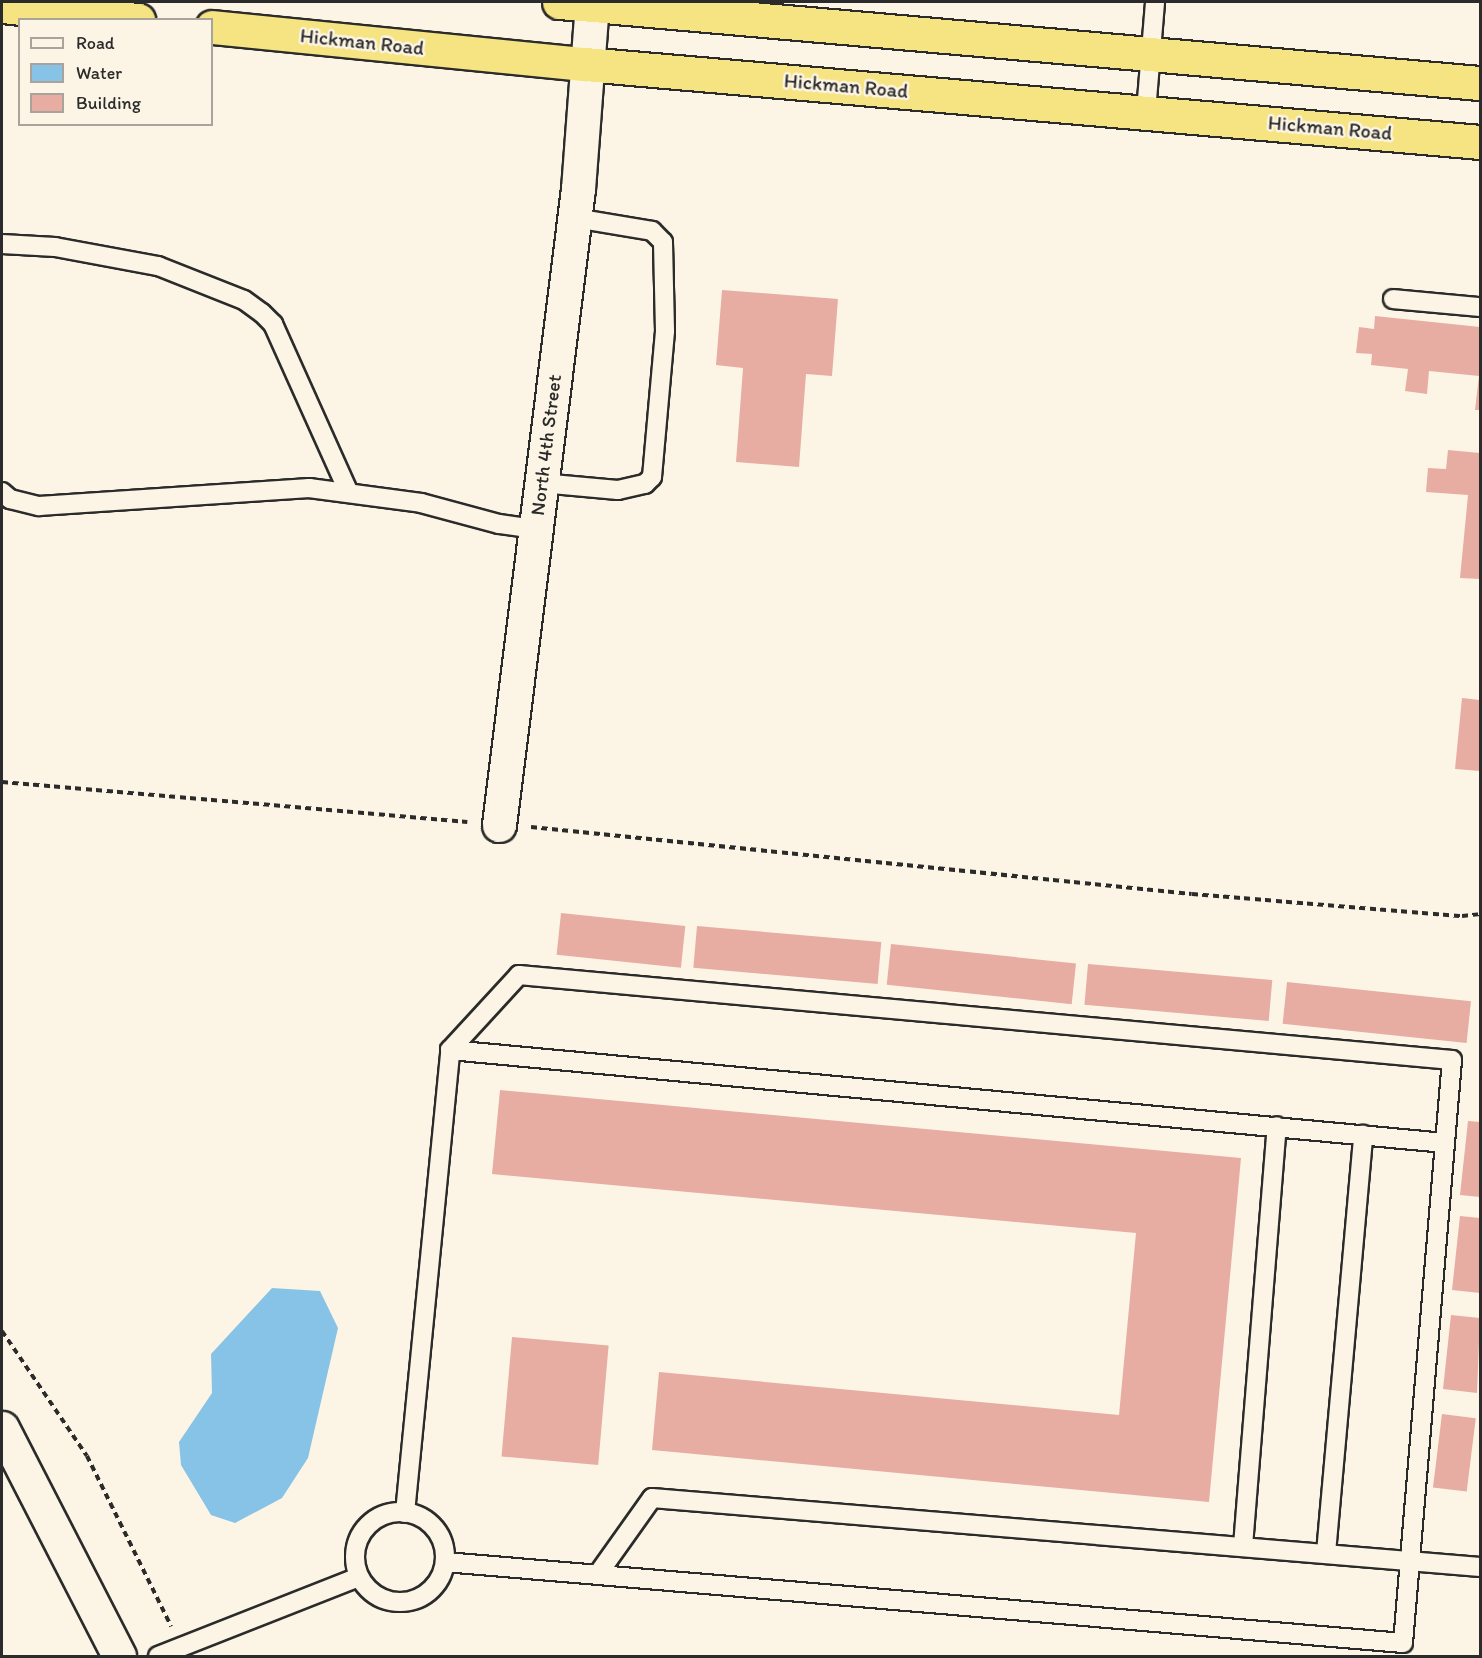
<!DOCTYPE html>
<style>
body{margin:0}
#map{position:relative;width:1482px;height:1658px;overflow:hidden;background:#fcf5e5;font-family:Itim,sans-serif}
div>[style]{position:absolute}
.water>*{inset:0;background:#87c3e7}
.building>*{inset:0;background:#e7ada3;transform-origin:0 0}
.path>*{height:4px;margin-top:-2px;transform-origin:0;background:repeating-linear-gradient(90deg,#2b2b2b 0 6px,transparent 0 10.5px)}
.roads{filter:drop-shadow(2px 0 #2b2b2b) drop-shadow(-2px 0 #2b2b2b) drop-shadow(0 2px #2b2b2b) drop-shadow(0 -2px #2b2b2b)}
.lane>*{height:18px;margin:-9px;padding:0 9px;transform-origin:9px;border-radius:9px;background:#fcf5e5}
.lane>.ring{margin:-9px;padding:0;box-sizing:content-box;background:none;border:18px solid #fcf5e5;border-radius:50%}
.street>*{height:33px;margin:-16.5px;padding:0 16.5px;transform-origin:16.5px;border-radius:16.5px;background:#fcf5e5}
.secondary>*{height:33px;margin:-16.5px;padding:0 16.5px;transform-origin:16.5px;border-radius:16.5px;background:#fcf5e5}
.highway>*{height:33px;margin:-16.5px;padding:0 16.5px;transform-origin:16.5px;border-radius:16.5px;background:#f6e381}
span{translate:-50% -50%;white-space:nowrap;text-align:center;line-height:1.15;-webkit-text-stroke:5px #fcf5e5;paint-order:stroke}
.street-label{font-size:20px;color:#2b2b2b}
.frame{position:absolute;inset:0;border:3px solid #2b2b2b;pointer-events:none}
.legend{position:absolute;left:18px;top:18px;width:195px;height:108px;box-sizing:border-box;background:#fcf5e5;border:2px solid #a8a49b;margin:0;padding:8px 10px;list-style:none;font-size:18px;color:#2b2b2b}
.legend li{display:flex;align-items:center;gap:12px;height:30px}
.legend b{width:30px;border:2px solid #a8a49b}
</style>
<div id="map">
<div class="water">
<i style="clip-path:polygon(272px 1288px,320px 1291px,338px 1328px,308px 1458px,282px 1498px,235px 1523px,211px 1515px,181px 1465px,179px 1442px,212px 1393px,211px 1354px)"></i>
</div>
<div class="building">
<i style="clip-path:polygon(722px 290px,838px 299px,832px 376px,806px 374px,799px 467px,736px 462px,743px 368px,716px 365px)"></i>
<i style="clip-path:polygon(1375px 316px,1480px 327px,1480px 410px,1475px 410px,1479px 376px,1429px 371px,1427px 394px,1405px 391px,1408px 369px,1371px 365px,1372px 354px,1356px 353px,1359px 327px,1374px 329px)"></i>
<i style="clip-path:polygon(1448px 450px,1480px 453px,1480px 579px,1460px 578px,1468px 495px,1426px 492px,1428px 468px,1446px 469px)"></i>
<i style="clip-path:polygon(1462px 698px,1480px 700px,1480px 771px,1455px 769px)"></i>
<i style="left:561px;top:913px;width:125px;height:42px;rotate:6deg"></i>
<i style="left:697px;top:926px;width:185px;height:42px;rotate:5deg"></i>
<i style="left:891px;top:944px;width:186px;height:41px;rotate:6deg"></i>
<i style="left:1088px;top:964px;width:185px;height:41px;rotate:5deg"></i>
<i style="left:1287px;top:982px;width:185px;height:42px;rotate:6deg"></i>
<i style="clip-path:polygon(500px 1090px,1241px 1158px,1209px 1502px,652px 1450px,659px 1372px,1119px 1415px,1136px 1233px,492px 1174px)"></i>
<i style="clip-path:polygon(1468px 1121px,1480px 1122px,1480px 1197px,1460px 1195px)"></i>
<i style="clip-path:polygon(1460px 1216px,1480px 1218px,1480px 1293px,1452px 1290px)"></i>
<i style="clip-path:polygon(1451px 1315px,1480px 1318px,1477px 1393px,1443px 1389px)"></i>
<i style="left:512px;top:1337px;width:97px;height:120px;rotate:5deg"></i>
<i style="left:1442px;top:1414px;width:34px;height:74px;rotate:7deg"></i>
</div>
<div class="path">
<i style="left:2px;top:782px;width:467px;rotate:4.9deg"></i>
<i style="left:531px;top:827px;width:664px;rotate:5.79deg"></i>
<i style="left:1192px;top:894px;width:271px;rotate:4.7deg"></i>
<i style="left:1462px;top:916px;width:18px;rotate:-6deg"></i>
<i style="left:2px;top:1331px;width:151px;rotate:55.8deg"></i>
<i style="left:87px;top:1456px;width:190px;rotate:63.7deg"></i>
</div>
<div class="roads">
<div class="lane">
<i style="left:1146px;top:112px;width:110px;rotate:-85.3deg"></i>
<i style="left:2px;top:244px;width:53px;rotate:3.2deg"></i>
<i style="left:55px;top:247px;width:105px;rotate:10.5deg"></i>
<i style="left:158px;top:266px;width:92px;rotate:21.6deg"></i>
<i style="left:244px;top:300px;width:22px;rotate:36deg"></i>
<i style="left:262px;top:313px;width:16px;rotate:45deg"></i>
<i style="left:273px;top:324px;width:183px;rotate:65.8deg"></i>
<i style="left:1393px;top:299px;width:87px;rotate:5.3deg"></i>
<i style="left:541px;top:483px;width:77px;rotate:5.2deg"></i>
<i style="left:618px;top:490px;width:28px;rotate:-13deg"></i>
<i style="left:645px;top:484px;width:10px;rotate:-45deg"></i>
<i style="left:652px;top:477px;width:147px;rotate:-84.9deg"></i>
<i style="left:665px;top:331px;width:89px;rotate:-91.3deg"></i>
<i style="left:663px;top:242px;width:16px;rotate:-135deg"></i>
<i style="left:652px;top:231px;width:79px;rotate:-170.5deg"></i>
<i style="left:2px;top:492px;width:11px;rotate:41deg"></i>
<i style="left:10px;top:499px;width:30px;rotate:14deg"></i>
<i style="left:39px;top:506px;width:271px;rotate:-3.8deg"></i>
<i style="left:309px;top:488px;width:113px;rotate:7.6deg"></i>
<i style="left:421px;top:503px;width:81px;rotate:15.1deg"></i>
<i style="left:499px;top:524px;width:37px;rotate:8deg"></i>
<i class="ring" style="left:355px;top:1512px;width:72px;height:72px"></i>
<i style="left:405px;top:1513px;width:465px;rotate:-84.4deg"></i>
<i style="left:450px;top:1050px;width:999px;rotate:5.34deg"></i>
<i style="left:1243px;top:1546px;width:421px;rotate:-85.4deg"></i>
<i style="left:1326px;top:1553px;width:420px;rotate:-84.9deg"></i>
<i style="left:445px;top:1562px;width:961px;rotate:4.83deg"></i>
<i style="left:1403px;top:1643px;width:585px;rotate:-85.2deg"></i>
<i style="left:1452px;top:1060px;width:937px;rotate:-174.79deg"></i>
<i style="left:519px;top:975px;width:102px;rotate:132.6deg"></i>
<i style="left:598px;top:1574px;width:93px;rotate:-54.6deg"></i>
<i style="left:652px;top:1498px;width:831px;rotate:4.76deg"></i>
<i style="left:158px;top:1656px;width:216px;rotate:-21.5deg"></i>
</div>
<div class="street">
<i style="left:499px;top:825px;width:641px;rotate:-82.92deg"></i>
<i style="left:578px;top:189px;width:188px;rotate:-85.7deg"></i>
</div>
<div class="secondary">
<i style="left:2px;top:1428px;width:256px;rotate:62.8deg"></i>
</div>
<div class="highway">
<i style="left:559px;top:2px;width:925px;rotate:5.03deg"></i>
<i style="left:2px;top:6px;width:137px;rotate:5.9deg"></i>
<i style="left:212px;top:27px;width:375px;rotate:5.7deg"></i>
<i style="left:585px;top:64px;width:898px;rotate:4.98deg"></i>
</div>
</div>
<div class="street-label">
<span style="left:362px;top:42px;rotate:6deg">Hickman Road</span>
<span style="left:846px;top:86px;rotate:5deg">Hickman Road</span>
<span style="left:1330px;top:128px;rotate:5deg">Hickman Road</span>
<span style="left:546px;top:445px;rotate:-83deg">North 4th Street</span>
</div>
<div class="frame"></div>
<ul class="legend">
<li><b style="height:8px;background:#fcf5e5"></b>Road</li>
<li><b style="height:16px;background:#87c3e7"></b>Water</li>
<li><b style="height:16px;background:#e7ada3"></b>Building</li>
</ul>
</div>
